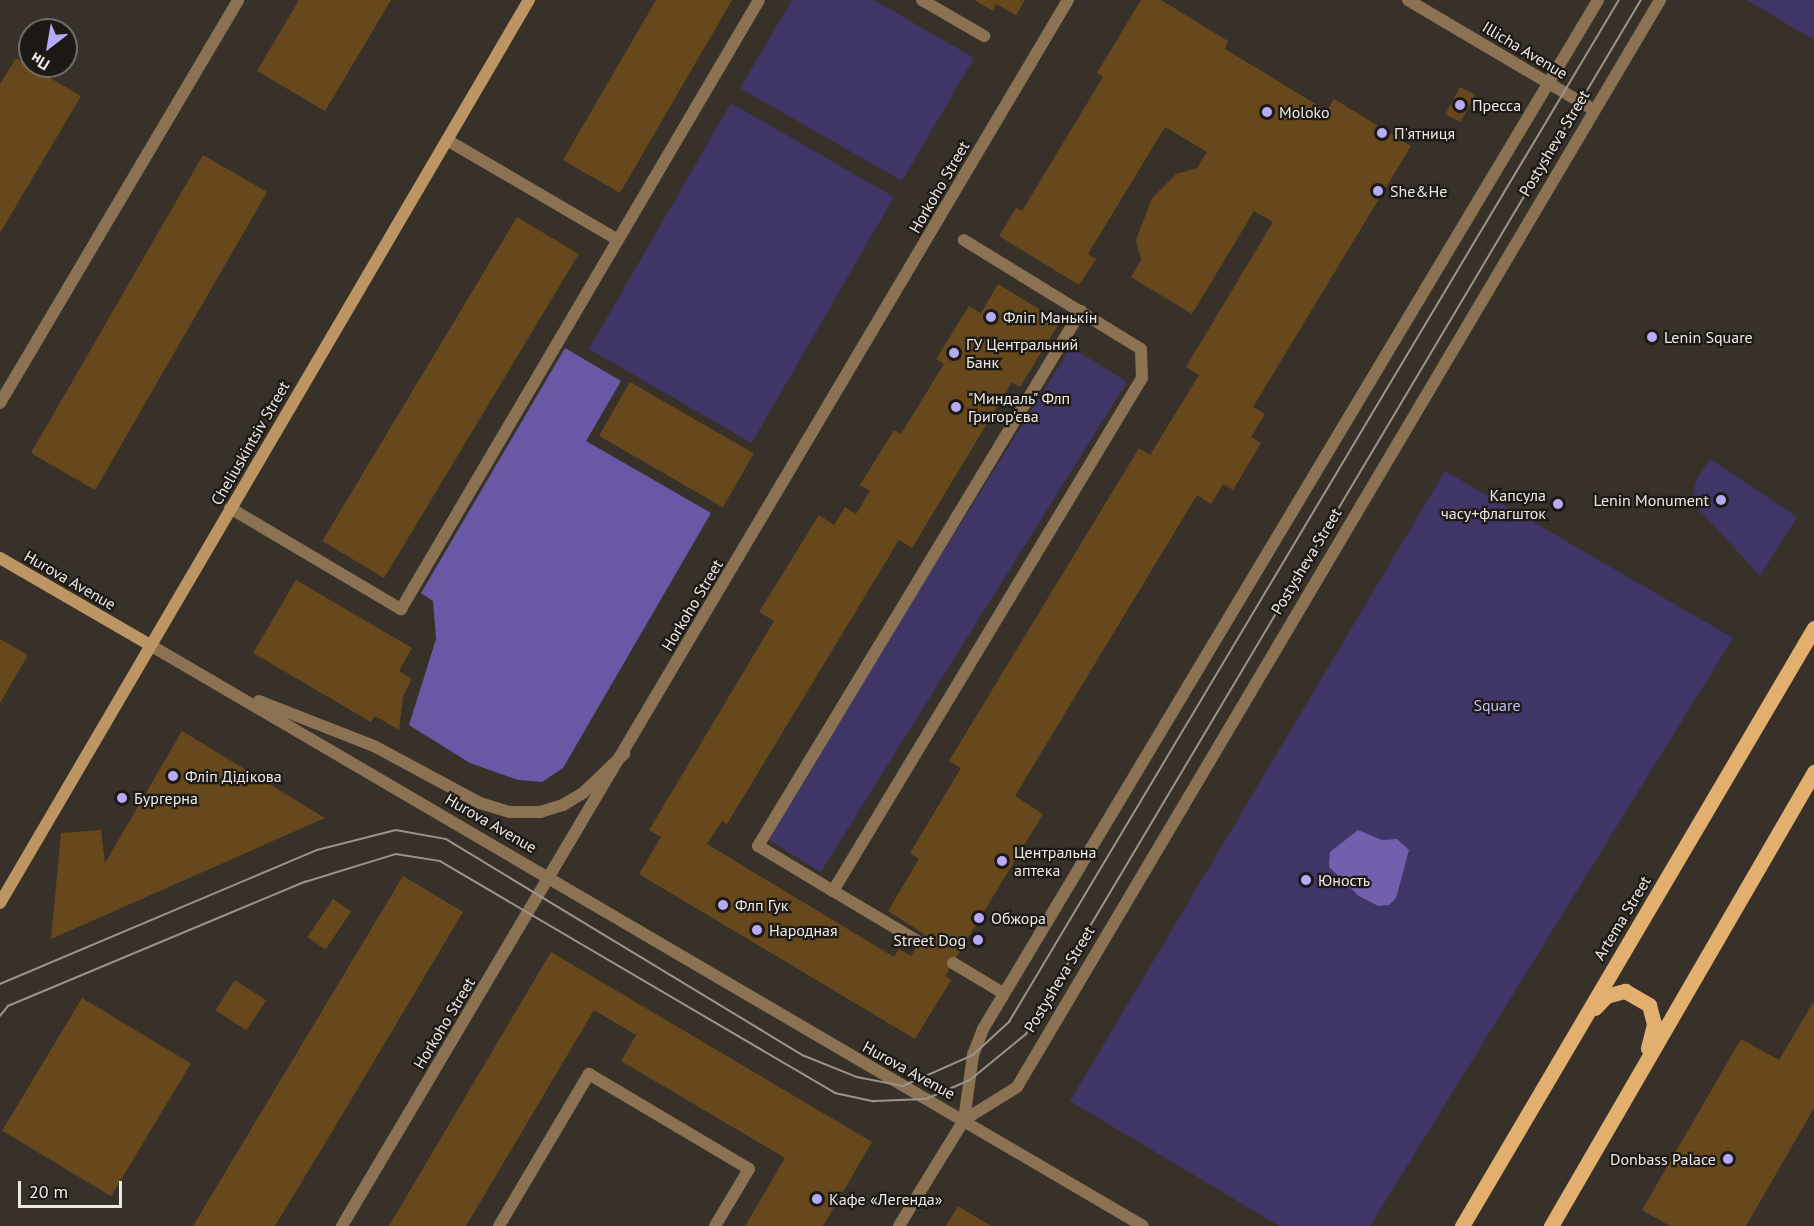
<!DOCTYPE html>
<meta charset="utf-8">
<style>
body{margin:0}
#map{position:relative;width:1814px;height:1226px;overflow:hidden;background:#383129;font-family:"PT Sans",sans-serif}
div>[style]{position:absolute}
.green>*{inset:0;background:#3f3566;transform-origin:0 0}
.forest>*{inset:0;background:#6858a6}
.water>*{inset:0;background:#7060ae}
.building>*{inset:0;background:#67481d;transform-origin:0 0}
.service>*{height:12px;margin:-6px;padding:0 6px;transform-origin:6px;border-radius:6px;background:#8b7253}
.minor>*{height:12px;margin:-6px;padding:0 6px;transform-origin:6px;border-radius:6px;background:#8b7253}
.tertiary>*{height:12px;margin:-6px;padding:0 6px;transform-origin:6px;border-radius:6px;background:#8b7253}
.secondary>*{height:12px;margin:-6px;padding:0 6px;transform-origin:6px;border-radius:6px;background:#bc9563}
.primary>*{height:15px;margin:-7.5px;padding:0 7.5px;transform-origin:7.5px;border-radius:7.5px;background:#e3af6f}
.tram>*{height:1.5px;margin:-0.75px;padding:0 0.75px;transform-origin:0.75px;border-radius:0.75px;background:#9a948d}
.dots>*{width:16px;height:16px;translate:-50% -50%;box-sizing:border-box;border:3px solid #1d1a16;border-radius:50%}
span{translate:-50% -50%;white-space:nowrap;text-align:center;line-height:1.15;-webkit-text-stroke:4.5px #1d1a16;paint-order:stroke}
.street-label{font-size:16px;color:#eee9e4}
.poi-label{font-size:16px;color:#eee9e4}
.left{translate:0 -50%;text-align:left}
.right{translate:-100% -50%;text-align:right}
.park-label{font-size:16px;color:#c3bafa}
.north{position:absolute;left:18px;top:18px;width:60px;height:60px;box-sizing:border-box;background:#1d1a16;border:2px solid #716d68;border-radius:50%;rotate:211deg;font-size:16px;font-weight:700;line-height:24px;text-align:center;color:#eee9e4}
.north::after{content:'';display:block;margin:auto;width:21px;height:27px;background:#b7abf8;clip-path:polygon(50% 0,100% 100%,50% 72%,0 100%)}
.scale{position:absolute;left:18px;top:1181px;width:104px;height:27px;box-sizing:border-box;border:3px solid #eee9e4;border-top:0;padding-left:8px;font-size:18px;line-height:21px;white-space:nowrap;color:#eee9e4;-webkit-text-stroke:4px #1d1a16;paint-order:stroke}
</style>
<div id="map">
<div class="green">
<i style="clip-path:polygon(792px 0,874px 0,974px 58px,902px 181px,740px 88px)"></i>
<i style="clip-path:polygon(1747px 0,1814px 0,1814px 40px)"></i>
<i style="left:731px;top:103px;width:188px;height:284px;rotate:30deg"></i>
<i style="left:1071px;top:347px;width:66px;height:578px;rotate:32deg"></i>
<i style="clip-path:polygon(1710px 459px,1797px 517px,1760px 576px,1691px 501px,1697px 479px)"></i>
<i style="clip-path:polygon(1445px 471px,1733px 638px,1370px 1226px,1279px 1226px,1070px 1101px)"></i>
</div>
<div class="forest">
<i style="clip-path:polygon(565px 348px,621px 381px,586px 441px,711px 513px,563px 768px,542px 782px,518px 780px,470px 763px,409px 725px,436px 639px,433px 601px,421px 593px)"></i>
</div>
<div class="water">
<i style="clip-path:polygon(1358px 830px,1382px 840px,1397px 839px,1409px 850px,1396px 898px,1389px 905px,1378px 906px,1359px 896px,1329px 867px,1330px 852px)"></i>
</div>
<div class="building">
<i style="clip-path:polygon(299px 0,391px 0,325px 111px,257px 71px)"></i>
<i style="clip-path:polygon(656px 0,732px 0,620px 193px,563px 160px)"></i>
<i style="clip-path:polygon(974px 0,1025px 0,1016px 15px,996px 4px,993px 11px)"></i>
<i style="clip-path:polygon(1141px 0,1161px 0,1228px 41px,1225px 49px,1327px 111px,1334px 99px,1411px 146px,1253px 407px,1265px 414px,1251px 437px,1261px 443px,1233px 490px,1223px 484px,1211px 504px,1197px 495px,1015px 796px,1043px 814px,945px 976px,951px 980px,915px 1039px,639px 874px,661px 837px,649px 830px,774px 621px,759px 612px,819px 515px,834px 525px,845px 507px,856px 514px,870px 491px,860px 485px,894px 430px,901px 434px,944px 364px,936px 359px,969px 306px,981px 313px,998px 284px,1060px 322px,1020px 387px,1012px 382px,912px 548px,899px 540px,727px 824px,722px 821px,707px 844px,894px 957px,899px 949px,911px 956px,924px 934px,888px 911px,919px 859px,910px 853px,961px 768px,949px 761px,1139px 448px,1150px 455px,1199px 375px,1186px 367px,1273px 222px,1254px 211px,1192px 314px,1131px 277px,1141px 260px,1136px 240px,1152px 198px,1176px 174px,1197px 168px,1207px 152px,1165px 127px,1088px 254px,1096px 259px,1079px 285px,999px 236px,1016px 208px,1022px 211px,1103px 77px,1097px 73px)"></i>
<i style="clip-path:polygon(16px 58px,81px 96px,0 233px,0 84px)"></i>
<i style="left:1460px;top:87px;width:17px;height:31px;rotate:28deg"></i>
<i style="left:203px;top:155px;width:74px;height:344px;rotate:30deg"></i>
<i style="left:517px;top:217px;width:72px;height:378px;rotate:31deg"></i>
<i style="left:630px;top:382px;width:143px;height:62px;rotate:30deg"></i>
<i style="clip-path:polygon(296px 580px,412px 648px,399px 671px,412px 679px,403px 696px,399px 730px,375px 716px,371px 722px,253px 653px)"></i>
<i style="clip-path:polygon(0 639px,28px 655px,0 703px)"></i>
<i style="clip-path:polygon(182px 731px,325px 818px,51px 939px,61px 833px,101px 830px,105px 863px)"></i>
<i style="clip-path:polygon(403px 876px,463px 912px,330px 1135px,275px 1226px,193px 1226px)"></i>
<i style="left:333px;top:899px;width:22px;height:46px;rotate:34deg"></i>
<i style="clip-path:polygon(551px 952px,872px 1142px,823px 1226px,745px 1226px,785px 1158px,621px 1061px,636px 1035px,594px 1010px,466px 1226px,389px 1226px)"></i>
<i style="left:235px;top:980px;width:37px;height:36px;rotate:33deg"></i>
<i style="left:82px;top:998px;width:127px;height:155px;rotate:31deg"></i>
<i style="clip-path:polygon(1814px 1001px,1814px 1108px,1746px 1226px,1670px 1226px,1642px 1210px,1741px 1039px,1779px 1060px)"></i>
<i style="clip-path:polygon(958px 1206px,991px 1226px,946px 1226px)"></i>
</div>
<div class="service">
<i style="left:922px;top:0;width:72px;rotate:30.1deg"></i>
<i style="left:447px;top:140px;width:198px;rotate:30.3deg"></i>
<i style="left:0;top:403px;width:468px;rotate:-59.4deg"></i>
<i style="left:230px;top:508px;width:199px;rotate:30.6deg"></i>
<i style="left:401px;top:609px;width:706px;rotate:-59.55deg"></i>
<i style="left:833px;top:891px;width:87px;rotate:-149deg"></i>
<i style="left:758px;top:846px;width:625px;rotate:-58.88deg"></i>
<i style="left:919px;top:942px;width:100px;rotate:-149.3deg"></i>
<i style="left:833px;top:891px;width:599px;rotate:-58.94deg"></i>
<i style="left:1142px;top:378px;width:29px;rotate:-92deg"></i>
<i style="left:1141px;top:349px;width:208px;rotate:-148.4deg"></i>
<i style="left:953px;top:963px;width:58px;rotate:31deg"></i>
<i style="left:499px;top:1226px;width:177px;rotate:-59.4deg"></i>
<i style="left:589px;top:1074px;width:186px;rotate:30.7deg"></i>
<i style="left:749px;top:1169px;width:66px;rotate:120.8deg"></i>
</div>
<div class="minor">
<i style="left:342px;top:1226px;width:1425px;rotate:-59.37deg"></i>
<i style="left:899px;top:1226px;width:124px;rotate:-58.5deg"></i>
</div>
<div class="tertiary">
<i style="left:1408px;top:0;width:216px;rotate:30.6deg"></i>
<i style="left:150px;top:645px;width:1150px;rotate:30.33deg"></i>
<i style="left:259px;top:701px;width:123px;rotate:21.4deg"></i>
<i style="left:374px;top:746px;width:120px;rotate:28.3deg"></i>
<i style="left:480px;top:803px;width:31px;rotate:17deg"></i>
<i style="left:510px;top:812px;width:30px"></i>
<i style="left:540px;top:812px;width:24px;rotate:-17deg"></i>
<i style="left:563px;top:805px;width:23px;rotate:-31deg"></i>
<i style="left:583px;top:793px;width:57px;rotate:-43.6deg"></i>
<i style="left:964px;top:1120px;width:62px;rotate:-31.9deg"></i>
<i style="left:1017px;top:1087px;width:1263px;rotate:-59.39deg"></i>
<i style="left:964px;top:1120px;width:66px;rotate:-82.1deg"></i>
<i style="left:973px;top:1055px;width:28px;rotate:-69deg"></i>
<i style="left:983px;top:1029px;width:1199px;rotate:-59.13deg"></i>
</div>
<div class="secondary">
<i style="left:0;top:558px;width:173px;rotate:30.1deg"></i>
<i style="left:0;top:903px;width:1047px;rotate:-59.64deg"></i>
</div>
<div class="primary">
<i style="left:1595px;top:1008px;width:16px;rotate:-47deg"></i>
<i style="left:1606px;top:996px;width:20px;rotate:-15deg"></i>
<i style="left:1625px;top:991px;width:28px;rotate:30deg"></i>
<i style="left:1649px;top:1005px;width:20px;rotate:75deg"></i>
<i style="left:1654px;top:1024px;width:25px;rotate:104deg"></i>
<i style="left:1462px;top:1226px;width:694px;rotate:-59.52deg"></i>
<i style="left:1551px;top:1226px;width:525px;rotate:-59.92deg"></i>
</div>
<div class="tram">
<i style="left:0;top:984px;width:344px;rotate:-22.9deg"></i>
<i style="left:317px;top:850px;width:81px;rotate:-14.2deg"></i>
<i style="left:396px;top:830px;width:51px;rotate:10.2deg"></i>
<i style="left:446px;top:839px;width:419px;rotate:31.2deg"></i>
<i style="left:805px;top:1056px;width:56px;rotate:22deg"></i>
<i style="left:857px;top:1077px;width:47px;rotate:11.1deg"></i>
<i style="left:903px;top:1086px;width:77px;rotate:-23.9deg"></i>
<i style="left:973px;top:1055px;width:49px;rotate:-42.5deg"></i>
<i style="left:1009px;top:1022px;width:1190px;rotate:-59.17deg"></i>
<i style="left:0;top:1016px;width:13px;rotate:-51deg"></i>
<i style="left:8px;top:1006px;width:322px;rotate:-22.7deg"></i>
<i style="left:305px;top:882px;width:95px;rotate:-17.1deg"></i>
<i style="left:396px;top:854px;width:45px;rotate:9deg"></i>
<i style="left:440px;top:861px;width:458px;rotate:30.4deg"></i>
<i style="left:835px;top:1093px;width:40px;rotate:12deg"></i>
<i style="left:874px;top:1101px;width:52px;rotate:-2.2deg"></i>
<i style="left:926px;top:1099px;width:48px;rotate:-23.4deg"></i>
<i style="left:970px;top:1080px;width:72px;rotate:-39.4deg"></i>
<i style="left:1026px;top:1034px;width:1203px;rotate:-59.26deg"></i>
</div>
<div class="dots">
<i style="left:1460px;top:105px;background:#b7abf8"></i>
<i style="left:1267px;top:112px;background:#b7abf8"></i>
<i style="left:1382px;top:133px;background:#b7abf8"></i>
<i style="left:1378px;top:191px;background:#b7abf8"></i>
<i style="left:991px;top:317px;background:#b7abf8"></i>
<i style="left:1652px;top:337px;background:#b7abf8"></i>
<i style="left:954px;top:353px;background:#b7abf8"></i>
<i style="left:956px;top:407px;background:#b7abf8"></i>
<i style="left:1721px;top:500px;background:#b7abf8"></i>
<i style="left:1558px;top:504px;background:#b7abf8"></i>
<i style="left:173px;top:776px;background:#b7abf8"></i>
<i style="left:122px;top:798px;background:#b7abf8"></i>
<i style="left:1002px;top:861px;background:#b7abf8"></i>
<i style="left:1306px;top:880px;background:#b7abf8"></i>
<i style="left:723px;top:905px;background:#b7abf8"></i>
<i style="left:979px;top:918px;background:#b7abf8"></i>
<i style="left:757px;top:930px;background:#b7abf8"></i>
<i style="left:978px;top:940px;background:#b7abf8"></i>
<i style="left:1728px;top:1159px;background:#b7abf8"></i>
<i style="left:817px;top:1199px;background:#b7abf8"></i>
</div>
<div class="street-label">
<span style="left:1525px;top:50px;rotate:31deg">Illicha Avenue</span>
<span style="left:1554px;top:143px;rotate:-59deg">Postysheva Street</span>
<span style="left:939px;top:187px;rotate:-60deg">Horkoho Street</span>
<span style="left:250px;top:443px;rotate:-60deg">Cheliuskintsiv Street</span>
<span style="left:1306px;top:561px;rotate:-59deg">Postysheva Street</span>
<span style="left:70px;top:580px;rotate:30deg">Hurova Avenue</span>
<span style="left:692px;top:605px;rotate:-59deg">Horkoho Street</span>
<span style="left:491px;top:823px;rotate:30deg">Hurova Avenue</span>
<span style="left:1622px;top:918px;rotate:-59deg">Artema Street</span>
<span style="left:1059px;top:979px;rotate:-59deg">Postysheva Street</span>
<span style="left:444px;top:1023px;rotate:-59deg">Horkoho Street</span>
<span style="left:909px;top:1070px;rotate:29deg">Hurova Avenue</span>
</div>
<div class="poi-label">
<span class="left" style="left:1472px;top:105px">Пресса</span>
<span class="left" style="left:1279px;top:112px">Moloko</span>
<span class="left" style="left:1394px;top:133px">П'ятниця</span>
<span class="left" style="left:1390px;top:191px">She&amp;He</span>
<span class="left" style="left:1003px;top:317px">Фліп Манькін</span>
<span class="left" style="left:1664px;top:337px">Lenin Square</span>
<span class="left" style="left:966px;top:353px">ГУ Центральний<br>Банк</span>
<span class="left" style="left:968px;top:407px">"Миндаль" Флп<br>Григор'єва</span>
<span class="right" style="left:1546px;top:504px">Капсула<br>часу+флагшток</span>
<span class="right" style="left:1709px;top:500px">Lenin Monument</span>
<span class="left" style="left:185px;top:776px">Фліп Дідікова</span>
<span class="left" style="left:134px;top:798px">Бургерна</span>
<span class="left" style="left:1014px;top:861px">Центральна<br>аптека</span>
<span class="left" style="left:1318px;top:880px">Юность</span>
<span class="left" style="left:735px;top:905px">Флп Гук</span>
<span class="left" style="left:991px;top:918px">Обжора</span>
<span class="left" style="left:769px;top:930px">Народная</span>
<span class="right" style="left:966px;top:940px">Street Dog</span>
<span class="right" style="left:1716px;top:1159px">Donbass Palace</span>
<span class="left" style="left:829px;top:1199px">Кафе «Легенда»</span>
</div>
<div class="park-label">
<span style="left:1497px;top:705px">Square</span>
</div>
<div class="north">Пн</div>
<div class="scale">20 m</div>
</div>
